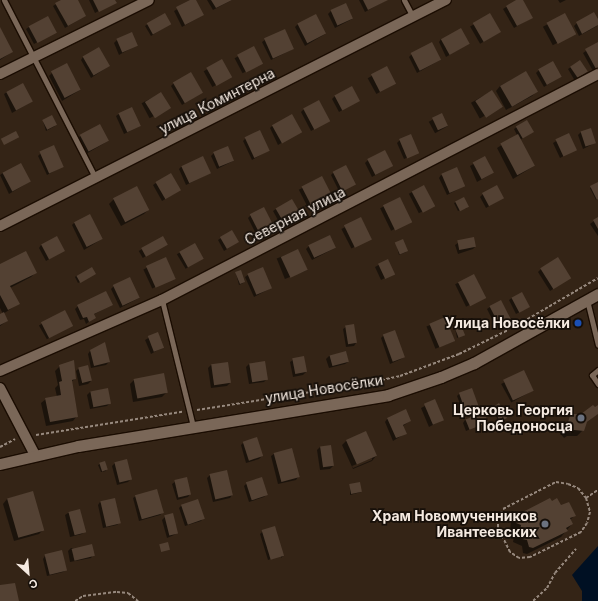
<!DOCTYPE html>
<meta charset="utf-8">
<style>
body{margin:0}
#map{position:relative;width:598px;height:601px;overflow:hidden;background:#342416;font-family:Inter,sans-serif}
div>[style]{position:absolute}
.water>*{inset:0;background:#001023}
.shadow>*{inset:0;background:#0007;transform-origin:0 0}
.building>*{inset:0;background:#534133;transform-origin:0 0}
.path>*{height:2px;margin-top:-1px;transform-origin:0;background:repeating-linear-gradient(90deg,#96887d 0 3px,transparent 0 5px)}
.roads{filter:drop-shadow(1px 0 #1b0d02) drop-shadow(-1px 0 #1b0d02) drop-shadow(0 1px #1b0d02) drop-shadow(0 -1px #1b0d02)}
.service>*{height:5px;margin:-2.5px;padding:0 2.5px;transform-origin:2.5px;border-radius:2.5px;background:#7a6758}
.minor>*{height:10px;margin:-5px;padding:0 5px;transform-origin:5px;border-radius:5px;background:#7a6758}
.tertiary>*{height:11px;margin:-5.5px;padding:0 5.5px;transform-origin:5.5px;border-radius:5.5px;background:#7a6758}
.dots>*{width:11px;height:11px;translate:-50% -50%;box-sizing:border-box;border:2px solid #160f09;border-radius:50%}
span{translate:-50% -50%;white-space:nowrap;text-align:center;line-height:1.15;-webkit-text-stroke:3.5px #160f09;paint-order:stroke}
.street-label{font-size:14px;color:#f5eae1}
.poi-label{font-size:14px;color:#f5eae1;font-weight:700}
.right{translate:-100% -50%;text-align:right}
.north{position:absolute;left:8px;top:553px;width:40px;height:40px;-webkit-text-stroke:3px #160f09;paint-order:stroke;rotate:154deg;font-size:11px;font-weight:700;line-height:16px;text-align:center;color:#f5eae1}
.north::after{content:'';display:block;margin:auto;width:14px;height:18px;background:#f5eae1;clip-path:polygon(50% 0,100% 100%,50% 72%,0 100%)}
</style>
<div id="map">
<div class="water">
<i style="clip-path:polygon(598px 546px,598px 601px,582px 601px,582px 591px,572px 575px)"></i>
</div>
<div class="shadow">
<i style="clip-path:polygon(63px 0,76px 0,85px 16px,65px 28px,53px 6px)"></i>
<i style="clip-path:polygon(89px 0,114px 0,114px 3px,95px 13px)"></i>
<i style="clip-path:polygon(193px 0,195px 0,203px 15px,182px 27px,174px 11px)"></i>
<i style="clip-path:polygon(207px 0,232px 0,213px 10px)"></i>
<i style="clip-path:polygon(359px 0,385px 0,385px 1px,365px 12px)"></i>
<i style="clip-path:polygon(518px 0,522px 0,531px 18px,514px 28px,503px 9px)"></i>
<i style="clip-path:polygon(558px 0,566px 0,560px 3px)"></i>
<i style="clip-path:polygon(331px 11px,352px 19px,335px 28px,328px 14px)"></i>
<i style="left:490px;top:15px;width:20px;height:23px;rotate:60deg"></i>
<i style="left:565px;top:15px;width:21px;height:25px;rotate:62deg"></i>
<i style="clip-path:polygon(598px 21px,597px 26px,579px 36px,574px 26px,577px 23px)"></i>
<i style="clip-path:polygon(148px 24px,170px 24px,151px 36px,145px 26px)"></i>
<i style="clip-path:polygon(298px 24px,325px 34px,305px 46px,295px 27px)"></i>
<i style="clip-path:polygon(29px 27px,55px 32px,34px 44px,26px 29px)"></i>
<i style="clip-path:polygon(0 29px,12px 52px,0 60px)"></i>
<i style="clip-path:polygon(441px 39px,468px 44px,446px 57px,439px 42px)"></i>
<i style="clip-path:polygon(117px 40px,137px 45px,119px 55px,114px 43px)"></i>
<i style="clip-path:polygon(265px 40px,293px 49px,271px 60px,262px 42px)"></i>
<i style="clip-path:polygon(598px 43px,598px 69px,593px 71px,583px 53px)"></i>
<i style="left:254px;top:48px;width:17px;height:22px;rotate:62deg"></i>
<i style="clip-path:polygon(412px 54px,440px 60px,417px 73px,409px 57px)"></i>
<i style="clip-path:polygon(83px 57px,109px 66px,91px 78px,81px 60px)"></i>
<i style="left:222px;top:61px;width:18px;height:21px;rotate:61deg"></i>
<i style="clip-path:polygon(571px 67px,587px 72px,575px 81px,568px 69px)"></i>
<i style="left:386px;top:68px;width:18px;height:21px;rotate:61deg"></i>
<i style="clip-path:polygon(539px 70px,560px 77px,544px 87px,536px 73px)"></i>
<i style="clip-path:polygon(526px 72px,536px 92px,532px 96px,506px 110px,496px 91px,500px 86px)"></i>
<i style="clip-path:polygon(52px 73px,80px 90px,62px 101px,49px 76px)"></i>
<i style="clip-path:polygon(174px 83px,201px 93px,182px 105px,171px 86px)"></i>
<i style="left:492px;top:91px;width:18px;height:24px;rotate:61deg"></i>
<i style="clip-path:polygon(7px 92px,31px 102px,12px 113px,4px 94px)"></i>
<i style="left:161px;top:93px;width:17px;height:22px;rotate:62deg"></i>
<i style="clip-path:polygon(335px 96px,358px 101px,339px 112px,332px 99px)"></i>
<i style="clip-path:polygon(304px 109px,328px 121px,311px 131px,301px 112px)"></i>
<i style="clip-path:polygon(119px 114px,140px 126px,124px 134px,116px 116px)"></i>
<i style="left:441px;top:115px;width:13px;height:14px;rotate:61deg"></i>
<i style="clip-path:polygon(43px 121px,55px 126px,46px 131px)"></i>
<i style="clip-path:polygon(272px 126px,300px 132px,278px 145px,270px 128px)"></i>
<i style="clip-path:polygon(517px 127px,533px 132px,520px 140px,534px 166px,513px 179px,497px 148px,517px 135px,514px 129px)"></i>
<i style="clip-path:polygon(581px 132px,595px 143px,583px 149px,578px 135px)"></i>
<i style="clip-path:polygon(568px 134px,575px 150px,560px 158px,553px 143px)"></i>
<i style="clip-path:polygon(80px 136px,108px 141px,86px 154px,78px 139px)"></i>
<i style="clip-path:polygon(246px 138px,269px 150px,252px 160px,243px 141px)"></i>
<i style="clip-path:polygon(400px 140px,417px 153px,404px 159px,397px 143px)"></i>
<i style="clip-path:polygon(41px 153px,63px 166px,47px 175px,38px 156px)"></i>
<i style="clip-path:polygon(214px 153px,233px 161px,217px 169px,211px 156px)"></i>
<i style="clip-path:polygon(485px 157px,493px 173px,477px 182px,470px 166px)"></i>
<i style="clip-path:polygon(368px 160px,392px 166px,372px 177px,365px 163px)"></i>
<i style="clip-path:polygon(182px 166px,210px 173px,186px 185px,179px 169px)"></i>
<i style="clip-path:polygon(334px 172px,355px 184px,340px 193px,331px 175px)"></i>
<i style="clip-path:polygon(3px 173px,29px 182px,9px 194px,0 175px)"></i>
<i style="clip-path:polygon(441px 175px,464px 186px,447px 195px,439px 178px)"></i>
<i style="left:322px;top:178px;width:18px;height:26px;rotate:63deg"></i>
<i style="clip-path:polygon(156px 183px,177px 192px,162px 201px,153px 185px)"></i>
<i style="clip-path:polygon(598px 184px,598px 199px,596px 200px,590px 188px)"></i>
<i style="left:424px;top:186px;width:22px;height:17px;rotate:63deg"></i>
<i style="clip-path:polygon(483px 194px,503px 198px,486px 208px,480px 197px)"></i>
<i style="clip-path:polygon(464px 198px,467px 208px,458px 211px,454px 203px)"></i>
<i style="clip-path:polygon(114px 199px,148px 210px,144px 214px,121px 226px,109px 204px)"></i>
<i style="left:399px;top:199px;width:25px;height:21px;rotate:64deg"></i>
<i style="clip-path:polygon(276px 209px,297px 211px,279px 222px,273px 211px)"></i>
<i style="clip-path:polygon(251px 215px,271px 222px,255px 232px,248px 218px)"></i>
<i style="clip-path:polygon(598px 218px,598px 236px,590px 224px)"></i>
<i style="left:361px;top:219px;width:22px;height:22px;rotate:63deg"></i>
<i style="clip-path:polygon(75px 222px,102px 239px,84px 250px,72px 225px)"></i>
<i style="left:163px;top:237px;width:8px;height:28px;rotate:60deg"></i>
<i style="clip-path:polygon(221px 238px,238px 242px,224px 251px,218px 240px)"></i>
<i style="clip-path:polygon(473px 238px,475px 247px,473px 249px,458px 254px,455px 245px,458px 243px)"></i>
<i style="clip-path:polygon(396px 243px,406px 252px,399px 255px)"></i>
<i style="left:194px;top:244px;width:17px;height:20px;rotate:59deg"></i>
<i style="clip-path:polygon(41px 245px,63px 251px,46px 261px,39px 248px)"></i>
<i style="clip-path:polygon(309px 246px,335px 248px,312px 260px,306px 249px)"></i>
<i style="left:298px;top:250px;width:22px;height:23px;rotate:68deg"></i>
<i style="left:166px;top:259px;width:21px;height:25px;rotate:65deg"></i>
<i style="clip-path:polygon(388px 260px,393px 274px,381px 280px,375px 267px)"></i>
<i style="clip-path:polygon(0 265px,36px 272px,31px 277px,10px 288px,18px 304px,3px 314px,7px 321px,0 326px,0 315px,3px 314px,0 308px)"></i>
<i style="clip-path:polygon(541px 269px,570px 278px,550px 291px,538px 272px)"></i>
<i style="clip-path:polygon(236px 273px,244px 282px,243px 283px,239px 285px)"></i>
<i style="clip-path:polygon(94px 274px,78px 283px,75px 277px,76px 276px)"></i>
<i style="clip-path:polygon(248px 275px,271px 288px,254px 297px,245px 277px)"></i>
<i style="left:474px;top:275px;width:25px;height:21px;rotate:64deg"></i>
<i style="clip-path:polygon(114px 286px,139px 298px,120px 308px,111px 289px)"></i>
<i style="clip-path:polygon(512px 298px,529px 307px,516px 314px,509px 300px)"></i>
<i style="clip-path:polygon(111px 305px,93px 315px,94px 318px,86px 324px,84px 319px,80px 320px,75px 309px,78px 306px)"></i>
<i style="clip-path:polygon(490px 307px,509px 319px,496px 327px,487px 309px)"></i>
<i style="left:64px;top:311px;width:16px;height:29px;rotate:60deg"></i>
<i style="left:445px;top:319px;width:24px;height:20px;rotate:68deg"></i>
<i style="clip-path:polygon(346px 327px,356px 343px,354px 346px,346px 347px,343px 329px)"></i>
<i style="clip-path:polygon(455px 328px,463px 335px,457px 338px)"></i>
<i style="clip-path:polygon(157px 333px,163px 347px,151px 354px,145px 340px)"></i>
<i style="clip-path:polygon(384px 335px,404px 357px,401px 359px,390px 364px,381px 338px)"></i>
<i style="clip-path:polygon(90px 351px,109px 362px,106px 365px,91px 368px,88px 354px)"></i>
<i style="clip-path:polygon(346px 352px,348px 362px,345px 364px,329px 368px,326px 359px,329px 356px)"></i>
<i style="clip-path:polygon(293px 360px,306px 372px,303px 375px,293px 377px,290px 362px)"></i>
<i style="clip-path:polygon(227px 363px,230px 383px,227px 386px,211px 388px,208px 368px,211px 365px)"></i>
<i style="clip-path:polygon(249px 364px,267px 379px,264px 382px,249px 384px,246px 367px)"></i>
<i style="clip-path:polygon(60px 366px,75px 379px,71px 382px,77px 416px,73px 421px,46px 426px,41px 403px,46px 399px,57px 397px,55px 388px,58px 385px,55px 371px)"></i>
<i style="clip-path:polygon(78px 369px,91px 381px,88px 384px,79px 386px,76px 371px)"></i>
<i style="left:523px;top:372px;width:21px;height:25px;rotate:61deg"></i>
<i style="clip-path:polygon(163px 374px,167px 392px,162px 397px,133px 402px,130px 384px,134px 380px)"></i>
<i style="clip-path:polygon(107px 389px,110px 403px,107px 406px,90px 409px,87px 395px,90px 392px)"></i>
<i style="clip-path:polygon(460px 393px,479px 409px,465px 417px,457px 396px)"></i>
<i style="clip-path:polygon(435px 401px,442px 420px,429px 427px,421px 408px)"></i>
<i style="clip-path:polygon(598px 407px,598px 413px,585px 424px,583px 430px,577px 436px,567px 436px,564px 438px,559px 432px,574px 415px,581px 415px)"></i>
<i style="clip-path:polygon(493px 408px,505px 419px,499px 422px,492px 409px)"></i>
<i style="clip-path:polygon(387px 419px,410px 421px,403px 426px,406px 433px,393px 441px,385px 422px)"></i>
<i style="clip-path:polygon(465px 420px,487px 422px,466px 431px,463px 423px)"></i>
<i style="clip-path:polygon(evenodd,347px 440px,376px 456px,372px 461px,353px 469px,342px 445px,347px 440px,372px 458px,372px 460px,353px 468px,352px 466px,372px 458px)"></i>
<i style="clip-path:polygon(244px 442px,262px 456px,259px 459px,246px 463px,241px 445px)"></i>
<i style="clip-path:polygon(320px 447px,333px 466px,330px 469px,320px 470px,317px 450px)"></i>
<i style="clip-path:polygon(274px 454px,298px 477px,296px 480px,278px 484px,271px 456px)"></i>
<i style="clip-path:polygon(104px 462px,106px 471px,101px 472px,98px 465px)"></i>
<i style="clip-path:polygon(115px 463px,131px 479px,128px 482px,117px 485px,112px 466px)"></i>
<i style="clip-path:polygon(210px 475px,232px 495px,230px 498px,213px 502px,207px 478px)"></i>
<i style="clip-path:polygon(175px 482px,190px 494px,188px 497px,177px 500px,172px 484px)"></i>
<i style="clip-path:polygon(247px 483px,267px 494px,264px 497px,249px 502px,244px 486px)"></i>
<i style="clip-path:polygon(350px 485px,361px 492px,350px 495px)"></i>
<i style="clip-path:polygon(32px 492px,43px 530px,39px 534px,14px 541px,3px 504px,7px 499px)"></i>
<i style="clip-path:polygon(136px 496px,162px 513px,160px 515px,139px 521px,133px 498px)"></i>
<i style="clip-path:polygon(100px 502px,120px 522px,117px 525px,103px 528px,98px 505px)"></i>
<i style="clip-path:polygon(551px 502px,575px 515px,570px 520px,572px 524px,561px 537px,527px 554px,523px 553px,522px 546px,513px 542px,515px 531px,510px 529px,511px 522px,517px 515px)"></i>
<i style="clip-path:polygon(182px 505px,203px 518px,201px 521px,185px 526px,179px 508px)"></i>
<i style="clip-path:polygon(80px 510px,84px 532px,82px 534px,70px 537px,65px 515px,68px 513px)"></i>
<i style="clip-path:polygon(165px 517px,177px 533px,174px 535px,167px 538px,162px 520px)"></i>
<i style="clip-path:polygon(263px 531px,283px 556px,281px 558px,281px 556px,268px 560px,260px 534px)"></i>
<i style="clip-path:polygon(71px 548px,93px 555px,91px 558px,70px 562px,68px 551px)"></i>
<i style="clip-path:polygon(45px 556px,66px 570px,63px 572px,47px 576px,43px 559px)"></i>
</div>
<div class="building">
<i style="clip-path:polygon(61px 0,78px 0,86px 16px,68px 26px,55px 3px)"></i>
<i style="clip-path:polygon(93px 0,115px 0,117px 3px,99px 12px)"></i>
<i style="clip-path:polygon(190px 0,196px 0,204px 15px,185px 25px,176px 7px)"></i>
<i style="clip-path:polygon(211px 0,232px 0,216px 8px)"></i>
<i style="clip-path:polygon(363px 0,388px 0,368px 10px)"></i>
<i style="clip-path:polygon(516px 0,523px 0,533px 18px,517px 26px,506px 6px)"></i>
<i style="left:346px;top:3px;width:17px;height:17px;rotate:66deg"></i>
<i style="clip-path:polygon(594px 12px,598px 19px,598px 25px,582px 34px,576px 22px)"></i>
<i style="left:165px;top:13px;width:13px;height:21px;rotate:61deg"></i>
<i style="left:490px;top:13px;width:22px;height:20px;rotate:60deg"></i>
<i style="left:565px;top:13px;width:24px;height:21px;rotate:62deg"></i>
<i style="left:316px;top:14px;width:22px;height:21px;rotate:63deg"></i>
<i style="left:48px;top:16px;width:19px;height:22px;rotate:62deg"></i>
<i style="clip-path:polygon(0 27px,13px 52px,0 59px)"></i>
<i style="left:461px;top:28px;width:18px;height:23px;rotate:61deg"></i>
<i style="left:285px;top:29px;width:22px;height:23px;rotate:66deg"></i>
<i style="left:132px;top:32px;width:15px;height:17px;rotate:67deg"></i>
<i style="left:432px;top:42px;width:20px;height:24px;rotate:63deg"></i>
<i style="clip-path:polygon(598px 42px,598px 68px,596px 69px,585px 49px)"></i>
<i style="left:254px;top:46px;width:20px;height:19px;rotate:63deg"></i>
<i style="left:99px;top:47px;width:22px;height:19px;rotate:60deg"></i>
<i style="left:222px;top:59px;width:21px;height:18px;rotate:61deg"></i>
<i style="left:580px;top:60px;width:14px;height:12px;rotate:56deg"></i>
<i style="left:553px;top:61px;width:18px;height:17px;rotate:61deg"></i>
<i style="left:67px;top:63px;width:30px;height:18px;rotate:63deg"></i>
<i style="left:387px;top:66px;width:20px;height:18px;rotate:63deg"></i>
<i style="left:526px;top:71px;width:24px;height:30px;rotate:60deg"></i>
<i style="left:191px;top:72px;width:24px;height:21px;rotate:60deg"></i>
<i style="left:23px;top:83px;width:21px;height:19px;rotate:62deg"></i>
<i style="left:352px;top:86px;width:17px;height:20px;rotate:62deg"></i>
<i style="left:492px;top:90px;width:20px;height:20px;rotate:57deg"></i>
<i style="left:161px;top:92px;width:19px;height:19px;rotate:58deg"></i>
<i style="left:319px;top:100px;width:24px;height:18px;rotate:62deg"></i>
<i style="left:132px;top:107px;width:21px;height:15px;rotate:65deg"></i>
<i style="left:442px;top:113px;width:14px;height:11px;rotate:65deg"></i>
<i style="left:292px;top:114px;width:21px;height:23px;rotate:61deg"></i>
<i style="left:52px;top:115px;width:11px;height:11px;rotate:63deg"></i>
<i style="left:527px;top:120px;width:14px;height:13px;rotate:60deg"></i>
<i style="left:100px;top:124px;width:19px;height:23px;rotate:62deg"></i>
<i style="left:591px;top:128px;width:16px;height:11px;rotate:72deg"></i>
<i style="left:260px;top:130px;width:23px;height:17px;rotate:65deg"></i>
<i style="left:16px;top:131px;width:7px;height:17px;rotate:63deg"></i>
<i style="left:569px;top:133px;width:19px;height:15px;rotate:65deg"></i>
<i style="left:411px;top:134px;width:21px;height:13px;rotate:67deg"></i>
<i style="left:518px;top:134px;width:36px;height:20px;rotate:62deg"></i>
<i style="left:54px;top:145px;width:24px;height:16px;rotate:66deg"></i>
<i style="left:228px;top:146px;width:16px;height:16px;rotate:68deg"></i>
<i style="left:385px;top:150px;width:18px;height:20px;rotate:63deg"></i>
<i style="left:203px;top:156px;width:19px;height:24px;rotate:65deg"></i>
<i style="left:485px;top:156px;width:19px;height:14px;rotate:62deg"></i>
<i style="left:21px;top:163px;width:21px;height:21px;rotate:62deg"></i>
<i style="left:346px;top:165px;width:22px;height:15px;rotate:63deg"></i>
<i style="left:457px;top:167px;width:21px;height:17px;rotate:67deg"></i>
<i style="left:171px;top:173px;width:20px;height:18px;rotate:60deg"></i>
<i style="left:322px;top:176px;width:20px;height:23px;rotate:63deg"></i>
<i style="clip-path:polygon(598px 182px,598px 199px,597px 200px,590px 186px)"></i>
<i style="left:424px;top:185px;width:24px;height:14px;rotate:62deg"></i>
<i style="left:497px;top:185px;width:15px;height:17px;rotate:62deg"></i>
<i style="left:137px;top:186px;width:27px;height:27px;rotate:63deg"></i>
<i style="left:400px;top:197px;width:28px;height:19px;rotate:64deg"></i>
<i style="left:464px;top:197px;width:11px;height:10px;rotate:63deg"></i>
<i style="left:292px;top:199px;width:14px;height:19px;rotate:60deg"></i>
<i style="left:264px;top:207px;width:18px;height:16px;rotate:63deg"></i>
<i style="left:90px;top:214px;width:28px;height:18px;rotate:63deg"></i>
<i style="left:361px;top:217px;width:25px;height:19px;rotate:64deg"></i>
<i style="clip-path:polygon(598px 217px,598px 229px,593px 220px)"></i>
<i style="left:232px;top:230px;width:14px;height:14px;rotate:60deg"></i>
<i style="left:330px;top:235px;width:14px;height:24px;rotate:65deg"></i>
<i style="left:57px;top:236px;width:17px;height:18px;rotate:62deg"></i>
<i style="left:163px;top:236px;width:10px;height:25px;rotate:61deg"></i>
<i style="left:474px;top:237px;width:10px;height:17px;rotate:79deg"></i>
<i style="left:403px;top:239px;width:13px;height:9px;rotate:67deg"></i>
<i style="left:195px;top:243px;width:18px;height:18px;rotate:61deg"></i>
<i style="left:298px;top:249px;width:23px;height:19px;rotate:65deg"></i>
<i style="clip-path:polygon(26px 251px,37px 273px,10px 286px,20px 304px,8px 310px,0 295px,0 264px)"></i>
<i style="left:166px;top:257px;width:24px;height:22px;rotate:66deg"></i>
<i style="left:558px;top:257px;width:25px;height:21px;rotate:58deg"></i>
<i style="left:388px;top:259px;width:17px;height:11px;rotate:65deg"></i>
<i style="left:92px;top:267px;width:8px;height:18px;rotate:60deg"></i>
<i style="left:263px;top:267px;width:23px;height:17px;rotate:67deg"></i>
<i style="clip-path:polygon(241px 270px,245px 282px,240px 284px,235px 272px)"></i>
<i style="left:474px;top:274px;width:27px;height:18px;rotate:63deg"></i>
<i style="left:130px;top:277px;width:23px;height:19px;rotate:65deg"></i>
<i style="clip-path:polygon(106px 291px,113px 305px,94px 314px,96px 318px,89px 322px,87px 317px,83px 318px,77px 305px)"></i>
<i style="left:522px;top:292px;width:17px;height:12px;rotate:62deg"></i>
<i style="left:501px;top:300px;width:22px;height:13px;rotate:63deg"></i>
<i style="left:65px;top:310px;width:18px;height:27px;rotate:63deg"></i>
<i style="clip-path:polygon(4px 312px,8px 321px,0 325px,0 314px)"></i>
<i style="left:445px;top:317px;width:26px;height:17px;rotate:67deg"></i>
<i style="left:354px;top:324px;width:19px;height:9px;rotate:81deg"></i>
<i style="left:461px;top:325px;width:11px;height:7px;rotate:68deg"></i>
<i style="left:395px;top:330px;width:29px;height:13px;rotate:70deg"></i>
<i style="left:158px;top:332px;width:17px;height:11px;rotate:69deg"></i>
<i style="clip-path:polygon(105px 342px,110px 362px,94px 366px,90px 350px)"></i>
<i style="left:346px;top:351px;width:11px;height:17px;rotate:75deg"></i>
<i style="left:304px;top:356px;width:16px;height:12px;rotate:79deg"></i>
<i style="clip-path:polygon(74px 360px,76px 379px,72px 380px,78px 417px,50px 422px,45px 398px,61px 395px,59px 382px,62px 381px,59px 365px)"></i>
<i style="left:265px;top:361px;width:19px;height:16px;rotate:81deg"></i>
<i style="left:228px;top:362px;width:21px;height:17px;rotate:82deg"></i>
<i style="left:88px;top:365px;width:16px;height:10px;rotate:76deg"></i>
<i style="left:524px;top:370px;width:23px;height:23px;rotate:65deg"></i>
<i style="left:164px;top:373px;width:20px;height:31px;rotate:79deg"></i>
<i style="left:108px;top:388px;width:16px;height:18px;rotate:79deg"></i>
<i style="left:472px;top:388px;width:23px;height:14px;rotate:70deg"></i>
<i style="left:435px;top:399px;width:23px;height:12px;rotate:67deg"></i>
<i style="clip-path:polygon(499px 403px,507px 418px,500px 422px,493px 407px)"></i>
<i style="clip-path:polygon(593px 405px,595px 407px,598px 405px,598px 414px,587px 422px,584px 431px,574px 430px,570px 433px,564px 425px,568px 422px,570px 416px,573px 414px,581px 414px)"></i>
<i style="clip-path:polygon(406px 409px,411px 421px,403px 425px,407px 434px,396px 438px,387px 418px)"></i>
<i style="left:484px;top:412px;width:11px;height:20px;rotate:68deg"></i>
<i style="left:366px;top:431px;width:27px;height:22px;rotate:66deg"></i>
<i style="left:257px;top:437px;width:20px;height:15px;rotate:72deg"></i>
<i style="left:331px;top:445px;width:21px;height:11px;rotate:82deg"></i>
<i style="left:292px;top:448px;width:30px;height:19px;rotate:75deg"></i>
<i style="left:127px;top:459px;width:21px;height:13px;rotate:76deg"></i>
<i style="left:105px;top:461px;width:9px;height:6px;rotate:72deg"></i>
<i style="left:227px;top:470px;width:26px;height:18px;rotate:77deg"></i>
<i style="left:187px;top:477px;width:18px;height:13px;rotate:77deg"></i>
<i style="left:262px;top:477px;width:19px;height:17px;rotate:72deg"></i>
<i style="left:360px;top:482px;width:10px;height:11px;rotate:79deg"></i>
<i style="left:157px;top:489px;width:25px;height:23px;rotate:74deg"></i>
<i style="left:33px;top:491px;width:41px;height:27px;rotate:74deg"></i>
<i style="left:115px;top:498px;width:26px;height:15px;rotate:77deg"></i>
<i style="clip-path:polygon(550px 498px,552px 501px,557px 498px,561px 505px,569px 502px,576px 516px,570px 518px,573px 524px,566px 528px,568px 531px,533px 548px,529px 547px,527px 540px,522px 539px,519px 536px,521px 525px,516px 523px,515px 519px,517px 515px)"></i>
<i style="left:198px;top:499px;width:21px;height:18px;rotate:71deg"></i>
<i style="left:80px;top:509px;width:24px;height:12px;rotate:75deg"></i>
<i style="left:173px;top:513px;width:21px;height:9px;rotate:76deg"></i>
<i style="left:275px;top:526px;width:31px;height:14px;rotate:73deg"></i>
<i style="left:168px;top:542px;width:8px;height:9px;rotate:76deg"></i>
<i style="left:92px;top:544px;width:12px;height:21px;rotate:76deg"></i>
<i style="left:62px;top:550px;width:21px;height:18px;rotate:76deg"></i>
<i style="clip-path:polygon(15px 583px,19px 601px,0 601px,0 585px)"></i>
</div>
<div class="path">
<i style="left:519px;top:324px;width:91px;rotate:-30.2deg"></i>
<i style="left:197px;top:410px;width:172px;rotate:-9deg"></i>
<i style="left:367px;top:383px;width:34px;rotate:-12deg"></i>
<i style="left:400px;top:376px;width:63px;rotate:-20.4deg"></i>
<i style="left:459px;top:354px;width:55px;rotate:-26.1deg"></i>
<i style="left:36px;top:435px;width:148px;rotate:-9deg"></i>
<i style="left:0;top:447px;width:17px;rotate:-28deg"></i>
<i style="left:556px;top:482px;width:12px;rotate:9deg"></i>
<i style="left:568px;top:484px;width:11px;rotate:22deg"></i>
<i style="left:578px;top:488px;width:13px;rotate:51deg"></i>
<i style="left:586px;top:498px;width:15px;rotate:74deg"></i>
<i style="left:590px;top:512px;width:11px;rotate:105deg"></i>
<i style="left:587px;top:523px;width:11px;rotate:124deg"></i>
<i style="left:581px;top:532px;width:57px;rotate:153.9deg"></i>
<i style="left:530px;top:557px;width:11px;rotate:175deg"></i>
<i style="left:519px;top:558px;width:11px;rotate:-146deg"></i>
<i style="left:510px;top:552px;width:28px;rotate:-116deg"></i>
<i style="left:498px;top:527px;width:9px;rotate:-90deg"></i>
<i style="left:498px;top:518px;width:10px;rotate:-61deg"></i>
<i style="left:503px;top:509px;width:59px;rotate:-27deg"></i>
<i style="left:586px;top:498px;width:14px;rotate:-34deg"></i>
<i style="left:75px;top:601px;width:9px;rotate:-32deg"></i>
<i style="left:83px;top:596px;width:34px;rotate:-7deg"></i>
<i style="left:117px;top:592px;width:11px;rotate:5deg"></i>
<i style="left:128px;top:593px;width:13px;rotate:39deg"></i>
<i style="left:533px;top:601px;width:19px;rotate:-43deg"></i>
<i style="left:547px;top:588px;width:17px;rotate:-62deg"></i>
<i style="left:555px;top:573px;width:32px;rotate:-49deg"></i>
</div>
<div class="roads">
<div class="service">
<i style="left:4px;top:0;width:199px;rotate:62.8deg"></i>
<i style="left:404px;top:0;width:19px;rotate:62deg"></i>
<i style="left:162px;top:300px;width:130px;rotate:76.2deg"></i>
<i style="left:587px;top:300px;width:46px;rotate:76.3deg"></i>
<i style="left:598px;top:370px;width:8px;rotate:140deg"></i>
<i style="left:592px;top:375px;width:11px;rotate:56deg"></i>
</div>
<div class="minor">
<i style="left:0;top:74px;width:166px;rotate:-26.4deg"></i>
<i style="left:0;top:226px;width:500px;rotate:-26.9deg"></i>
<i style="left:0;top:371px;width:177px;rotate:-23.7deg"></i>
<i style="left:162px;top:300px;width:491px;rotate:-27.4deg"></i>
<i style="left:0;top:388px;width:76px;rotate:62.4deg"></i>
</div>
<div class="tertiary">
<i style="left:0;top:464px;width:80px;rotate:-13deg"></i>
<i style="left:78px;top:446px;width:314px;rotate:-9.3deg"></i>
<i style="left:388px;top:395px;width:56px;rotate:-18.8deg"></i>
<i style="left:441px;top:377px;width:36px;rotate:-23deg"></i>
<i style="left:474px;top:363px;width:142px;rotate:-29.1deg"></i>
</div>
</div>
<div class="dots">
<i style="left:578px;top:323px;background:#1a4fb4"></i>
<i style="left:581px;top:418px;background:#6b7280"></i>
<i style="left:545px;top:524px;background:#6b7280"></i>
</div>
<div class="street-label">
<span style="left:217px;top:101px;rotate:-27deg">улица Коминтерна</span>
<span style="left:295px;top:216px;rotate:-27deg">Северная улица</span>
<span style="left:324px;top:389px;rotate:-9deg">улица Новосёлки</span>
</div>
<div class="poi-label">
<span class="right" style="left:570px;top:323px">Улица Новосёлки</span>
<span class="right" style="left:573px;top:418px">Церковь Георгия<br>Победоносца</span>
<span class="right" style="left:537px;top:524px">Храм Новомученников<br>Ивантеевских</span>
</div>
<div class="north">С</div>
</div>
